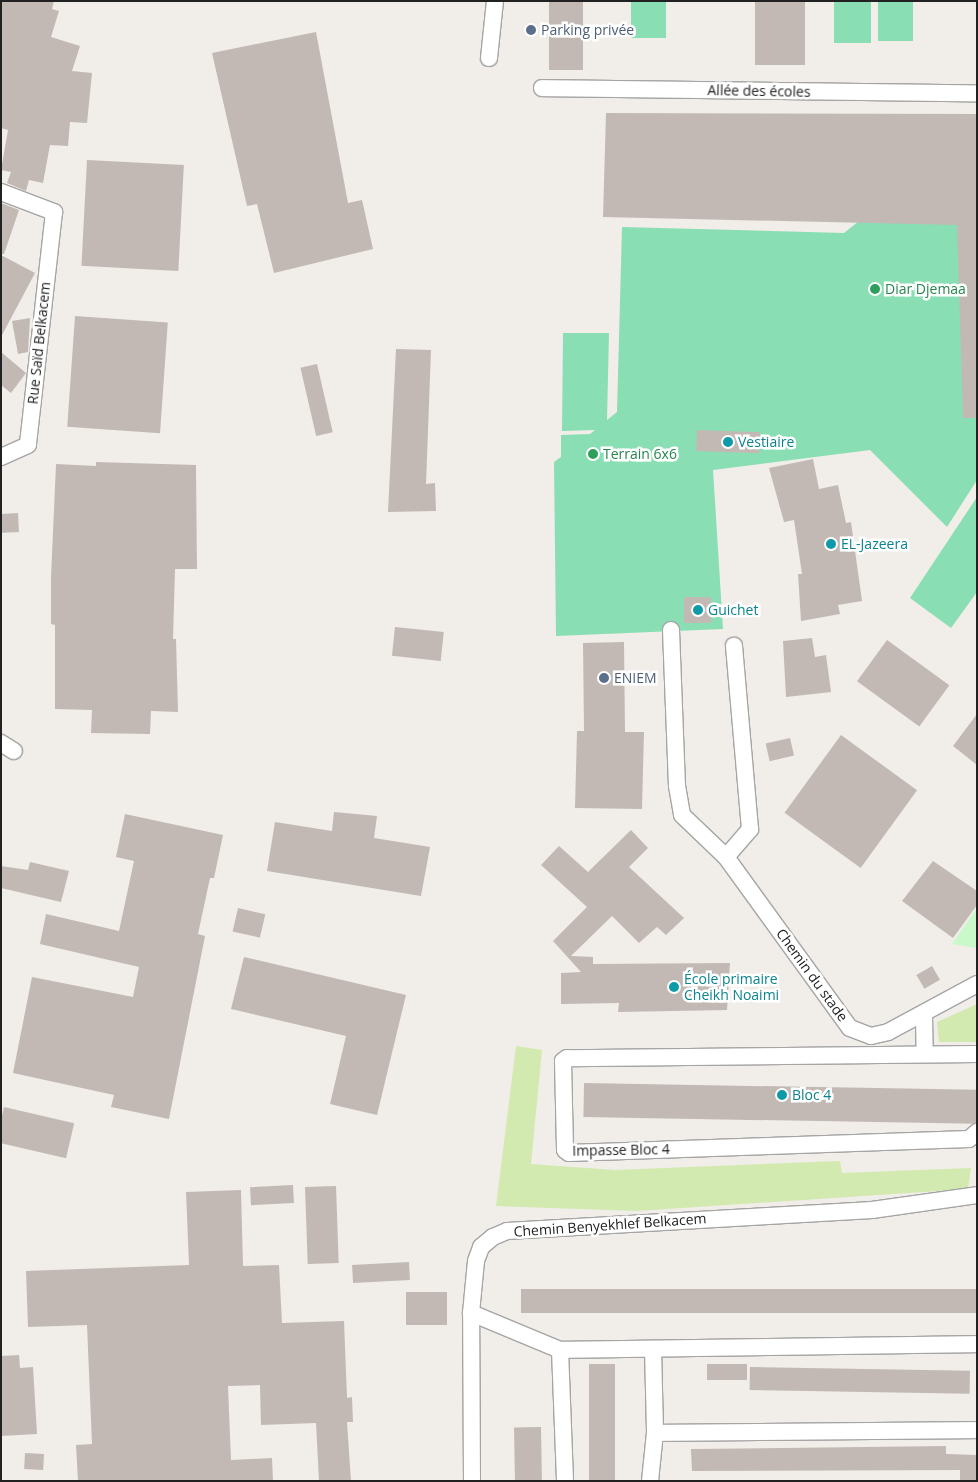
<!DOCTYPE html>
<meta charset="utf-8">
<style>
body{margin:0}
#map{position:relative;width:978px;height:1482px;overflow:hidden;background:#f1ede8;font-family:"Open Sans",sans-serif}
div>[style]{position:absolute}
.grass>*{inset:0;background:#d2eab0}
.park>*{inset:0;background:#c9f9c8}
.pitch>*{inset:0;background:#89deb4;transform-origin:0 0}
.building>*{inset:0;background:#c2b9b4;transform-origin:0 0}
.roads{filter:drop-shadow(1px 0 #a5a5a5) drop-shadow(-1px 0 #a5a5a5) drop-shadow(0 1px #a5a5a5) drop-shadow(0 -1px #a5a5a5)}
.minor>*{height:16px;margin:-8px;padding:0 8px;transform-origin:8px;border-radius:8px;background:#fff}
.dots>*{width:14px;height:14px;translate:-50% -50%;box-sizing:border-box;border:2px solid #fff;border-radius:50%}
span{translate:-50% -50%;white-space:nowrap;text-align:center;line-height:1.15;-webkit-text-stroke:5px #fff;paint-order:stroke}
.service-label{font-size:14px;color:#4e5e75}
.left{translate:0 -50%;text-align:left}
.street-label{font-size:14px;color:#212121}
.leisure-label{font-size:14px;color:#27864d}
.culture-label{font-size:14px;color:#0d838f}
.frame{position:absolute;inset:0;border:2px solid #212121;pointer-events:none}
</style>
<div id="map">
<div class="grass">
<i style="clip-path:polygon(977px 1004px,977px 1042px,939px 1042px,937px 1022px)"></i>
<i style="clip-path:polygon(516px 1046px,542px 1050px,531px 1164px,615px 1170px,840px 1161px,842px 1173px,971px 1168px,968px 1189px,637px 1211px,496px 1206px)"></i>
</div>
<div class="park">
<i style="clip-path:polygon(977px 908px,977px 948px,952px 944px)"></i>
</div>
<div class="pitch">
<i style="left:631px;top:1px;width:35px;height:37px"></i>
<i style="left:834px;top:1px;width:37px;height:42px"></i>
<i style="left:878px;top:1px;width:35px;height:40px"></i>
<i style="clip-path:polygon(977px 127px,977px 480px,947px 527px,870px 450px,713px 470px,723px 629px,556px 636px,554px 462px,561px 457px,561px 435px,590px 434px,595px 430px,562px 431px,563px 333px,609px 333px,607px 420px,617px 412px,622px 227px,844px 233px)"></i>
<i style="clip-path:polygon(977px 497px,977px 592px,951px 628px,910px 598px)"></i>
</div>
<div class="building">
<i style="clip-path:polygon(1px 1px,54px 1px,52px 9px,59px 11px,51px 37px,80px 46px,72px 71px,92px 73px,87px 123px,70px 122px,68px 146px,50px 145px,43px 183px,29px 180px,26px 191px,7px 183px,11px 172px,1px 170px,8px 130px,1px 128px)"></i>
<i style="left:549px;top:1px;width:34px;height:69px"></i>
<i style="left:755px;top:1px;width:50px;height:64px"></i>
<i style="clip-path:polygon(316px 32px,348px 203px,362px 200px,373px 249px,274px 273px,257px 204px,247px 206px,212px 53px)"></i>
<i style="clip-path:polygon(606px 113px,977px 114px,977px 418px,963px 418px,957px 225px,603px 217px)"></i>
<i style="left:87px;top:160px;width:97px;height:106px;rotate:3deg"></i>
<i style="clip-path:polygon(1px 203px,19px 210px,4px 254px,1px 254px)"></i>
<i style="clip-path:polygon(1px 255px,35px 273px,1px 337px)"></i>
<i style="left:75px;top:316px;width:93px;height:111px;rotate:4deg"></i>
<i style="clip-path:polygon(30px 318px,28px 352px,18px 354px,12px 321px)"></i>
<i style="clip-path:polygon(396px 349px,431px 350px,426px 484px,435px 483px,436px 511px,388px 512px)"></i>
<i style="clip-path:polygon(1px 352px,26px 373px,11px 393px,1px 385px)"></i>
<i style="left:317px;top:364px;width:70px;height:17px;rotate:77deg"></i>
<i style="left:697px;top:430px;width:63px;height:21px;rotate:2deg"></i>
<i style="clip-path:polygon(813px 459px,819px 489px,838px 485px,846px 523px,851px 522px,862px 601px,838px 605px,840px 614px,801px 621px,798px 574px,802px 574px,794px 520px,784px 522px,769px 468px)"></i>
<i style="clip-path:polygon(96px 462px,196px 465px,197px 569px,175px 569px,173px 639px,176px 639px,178px 712px,151px 711px,150px 734px,91px 733px,92px 710px,55px 709px,55px 625px,51px 624px,51px 578px,56px 464px,96px 466px)"></i>
<i style="left:18px;top:513px;width:19px;height:17px;rotate:87deg"></i>
<i style="left:684px;top:597px;width:27px;height:26px"></i>
<i style="left:395px;top:627px;width:49px;height:29px;rotate:6deg"></i>
<i style="clip-path:polygon(812px 638px,815px 657px,826px 655px,831px 692px,786px 697px,783px 641px)"></i>
<i style="left:887px;top:640px;width:77px;height:51px;rotate:36deg"></i>
<i style="clip-path:polygon(624px 642px,625px 732px,644px 732px,642px 809px,575px 808px,577px 731px,584px 731px,583px 643px)"></i>
<i style="clip-path:polygon(977px 714px,977px 765px,953px 746px)"></i>
<i style="left:841px;top:735px;width:94px;height:96px;rotate:36deg"></i>
<i style="left:790px;top:738px;width:18px;height:25px;rotate:77deg"></i>
<i style="clip-path:polygon(334px 812px,377px 816px,374px 838px,430px 847px,421px 896px,267px 871px,275px 822px,332px 831px)"></i>
<i style="clip-path:polygon(125px 814px,223px 835px,214px 878px,210px 878px,198px 934px,205px 936px,169px 1119px,111px 1107px,114px 1095px,13px 1073px,32px 977px,133px 997px,139px 967px,40px 944px,46px 914px,119px 931px,134px 861px,116px 857px)"></i>
<i style="clip-path:polygon(631px 830px,648px 848px,629px 867px,684px 918px,666px 935px,657px 927px,639px 943px,612px 916px,571px 956px,593px 957px,593px 964px,730px 963px,727px 1010px,618px 1012px,619px 1003px,561px 1004px,561px 973px,581px 972px,553px 941px,587px 907px,541px 865px,559px 846px,588px 872px)"></i>
<i style="clip-path:polygon(933px 861px,977px 891px,977px 905px,953px 938px,902px 901px)"></i>
<i style="clip-path:polygon(30px 862px,69px 871px,61px 902px,1px 888px,1px 866px,28px 870px)"></i>
<i style="left:238px;top:908px;width:28px;height:24px;rotate:13deg"></i>
<i style="clip-path:polygon(244px 957px,406px 995px,377px 1115px,330px 1104px,346px 1036px,231px 1009px)"></i>
<i style="left:932px;top:966px;width:16px;height:18px;rotate:60deg"></i>
<i style="left:584px;top:1083px;width:393px;height:34px;rotate:1deg"></i>
<i style="left:4px;top:1107px;width:72px;height:36px;rotate:13deg"></i>
<i style="left:293px;top:1185px;width:18px;height:43px;rotate:87deg"></i>
<i style="left:336px;top:1186px;width:77px;height:31px;rotate:88deg"></i>
<i style="clip-path:polygon(241px 1190px,243px 1266px,279px 1265px,282px 1323px,344px 1321px,347px 1398px,352px 1397px,353px 1422px,347px 1422px,351px 1481px,319px 1481px,316px 1423px,261px 1425px,260px 1385px,228px 1386px,231px 1460px,272px 1458px,273px 1481px,78px 1481px,76px 1445px,92px 1444px,87px 1325px,28px 1327px,26px 1271px,189px 1265px,186px 1192px)"></i>
<i style="left:409px;top:1262px;width:18px;height:57px;rotate:87deg"></i>
<i style="left:521px;top:1289px;width:456px;height:24px"></i>
<i style="left:447px;top:1292px;width:33px;height:41px;rotate:90deg"></i>
<i style="clip-path:polygon(19px 1355px,20px 1368px,33px 1367px,37px 1434px,1px 1436px,1px 1356px)"></i>
<i style="left:589px;top:1364px;width:26px;height:117px"></i>
<i style="left:747px;top:1364px;width:16px;height:40px;rotate:90deg"></i>
<i style="left:750px;top:1367px;width:220px;height:23px;rotate:1deg"></i>
<i style="left:541px;top:1427px;width:54px;height:27px;rotate:89deg"></i>
<i style="clip-path:polygon(946px 1446px,946px 1454px,977px 1455px,977px 1481px,960px 1481px,960px 1470px,692px 1471px,691px 1449px)"></i>
<i style="left:25px;top:1453px;width:19px;height:16px;rotate:3deg"></i>
</div>
<div class="roads">
<div class="minor">
<i style="left:489px;top:58px;width:57px;rotate:-84deg"></i>
<i style="left:542px;top:88px;width:435px;rotate:0.7deg"></i>
<i style="left:1px;top:192px;width:57px;rotate:20.7deg"></i>
<i style="left:54px;top:212px;width:234px;rotate:96.4deg"></i>
<i style="left:28px;top:445px;width:30px;rotate:156deg"></i>
<i style="left:671px;top:630px;width:156px;rotate:87.8deg"></i>
<i style="left:677px;top:786px;width:29px;rotate:80deg"></i>
<i style="left:682px;top:815px;width:61px;rotate:43.7deg"></i>
<i style="left:726px;top:857px;width:211px;rotate:54.1deg"></i>
<i style="left:850px;top:1028px;width:22px;rotate:21deg"></i>
<i style="left:871px;top:1036px;width:17px;rotate:-13deg"></i>
<i style="left:888px;top:1032px;width:101px;rotate:-28.3deg"></i>
<i style="left:1px;top:743px;width:15px;rotate:32deg"></i>
<i style="left:726px;top:857px;width:37px;rotate:-49deg"></i>
<i style="left:750px;top:829px;width:184px;rotate:-95deg"></i>
<i style="left:924px;top:1015px;width:39px;rotate:89deg"></i>
<i style="left:977px;top:1054px;width:410px;rotate:179.4deg"></i>
<i style="left:567px;top:1058px;width:5px;rotate:143deg"></i>
<i style="left:563px;top:1061px;width:89px;rotate:88.7deg"></i>
<i style="left:565px;top:1150px;width:5px;rotate:37deg"></i>
<i style="left:569px;top:1153px;width:400px;rotate:-2deg"></i>
<i style="left:969px;top:1139px;width:11px;rotate:-41deg"></i>
<i style="left:471px;top:1313px;width:96px;rotate:22.6deg"></i>
<i style="left:560px;top:1350px;width:131px;rotate:87.8deg"></i>
<i style="left:653px;top:1349px;width:84px;rotate:88.6deg"></i>
<i style="left:655px;top:1433px;width:322px;rotate:-0.5deg"></i>
<i style="left:560px;top:1350px;width:417px;rotate:-0.8deg"></i>
<i style="left:472px;top:1481px;width:168px;rotate:-90.3deg"></i>
<i style="left:471px;top:1313px;width:52px;rotate:-84.5deg"></i>
<i style="left:476px;top:1261px;width:15px;rotate:-70deg"></i>
<i style="left:481px;top:1247px;width:16px;rotate:-40deg"></i>
<i style="left:493px;top:1237px;width:15px;rotate:-23deg"></i>
<i style="left:507px;top:1231px;width:366px;rotate:-3.3deg"></i>
<i style="left:872px;top:1210px;width:106px;rotate:-8.1deg"></i>
<i style="left:650px;top:1481px;width:48px;rotate:-84.1deg"></i>
</div>
</div>
<div class="dots">
<i style="left:531px;top:30px;background:#5c6f8a"></i>
<i style="left:875px;top:289px;background:#2e9e5b"></i>
<i style="left:728px;top:442px;background:#0f9aa8"></i>
<i style="left:593px;top:454px;background:#2e9e5b"></i>
<i style="left:831px;top:544px;background:#0f9aa8"></i>
<i style="left:698px;top:610px;background:#0f9aa8"></i>
<i style="left:604px;top:678px;background:#5c6f8a"></i>
<i style="left:674px;top:987px;background:#0f9aa8"></i>
<i style="left:782px;top:1095px;background:#0f9aa8"></i>
</div>
<div class="service-label">
<span class="left" style="left:541px;top:30px">Parking privée</span>
<span class="left" style="left:614px;top:678px">ENIEM</span>
</div>
<div class="street-label">
<span style="left:759px;top:91px;rotate:1deg">Allée des écoles</span>
<span style="left:39px;top:343px;rotate:-84deg">Rue Saïd Belkacem</span>
<span style="left:812px;top:975px;rotate:54deg">Chemin du stade</span>
<span style="left:621px;top:1150px;rotate:-1deg">Impasse Bloc 4</span>
<span style="left:610px;top:1225px;rotate:-4deg">Chemin Benyekhlef Belkacem</span>
</div>
<div class="leisure-label">
<span class="left" style="left:885px;top:289px">Diar Djemaa</span>
<span class="left" style="left:603px;top:454px">Terrain 6x6</span>
</div>
<div class="culture-label">
<span class="left" style="left:738px;top:442px">Vestiaire</span>
<span class="left" style="left:841px;top:544px">EL-Jazeera</span>
<span class="left" style="left:708px;top:610px">Guichet</span>
<span class="left" style="left:684px;top:987px">École primaire<br>Cheikh Noaimi</span>
<span class="left" style="left:792px;top:1095px">Bloc 4</span>
</div>
<div class="frame"></div>
</div>
